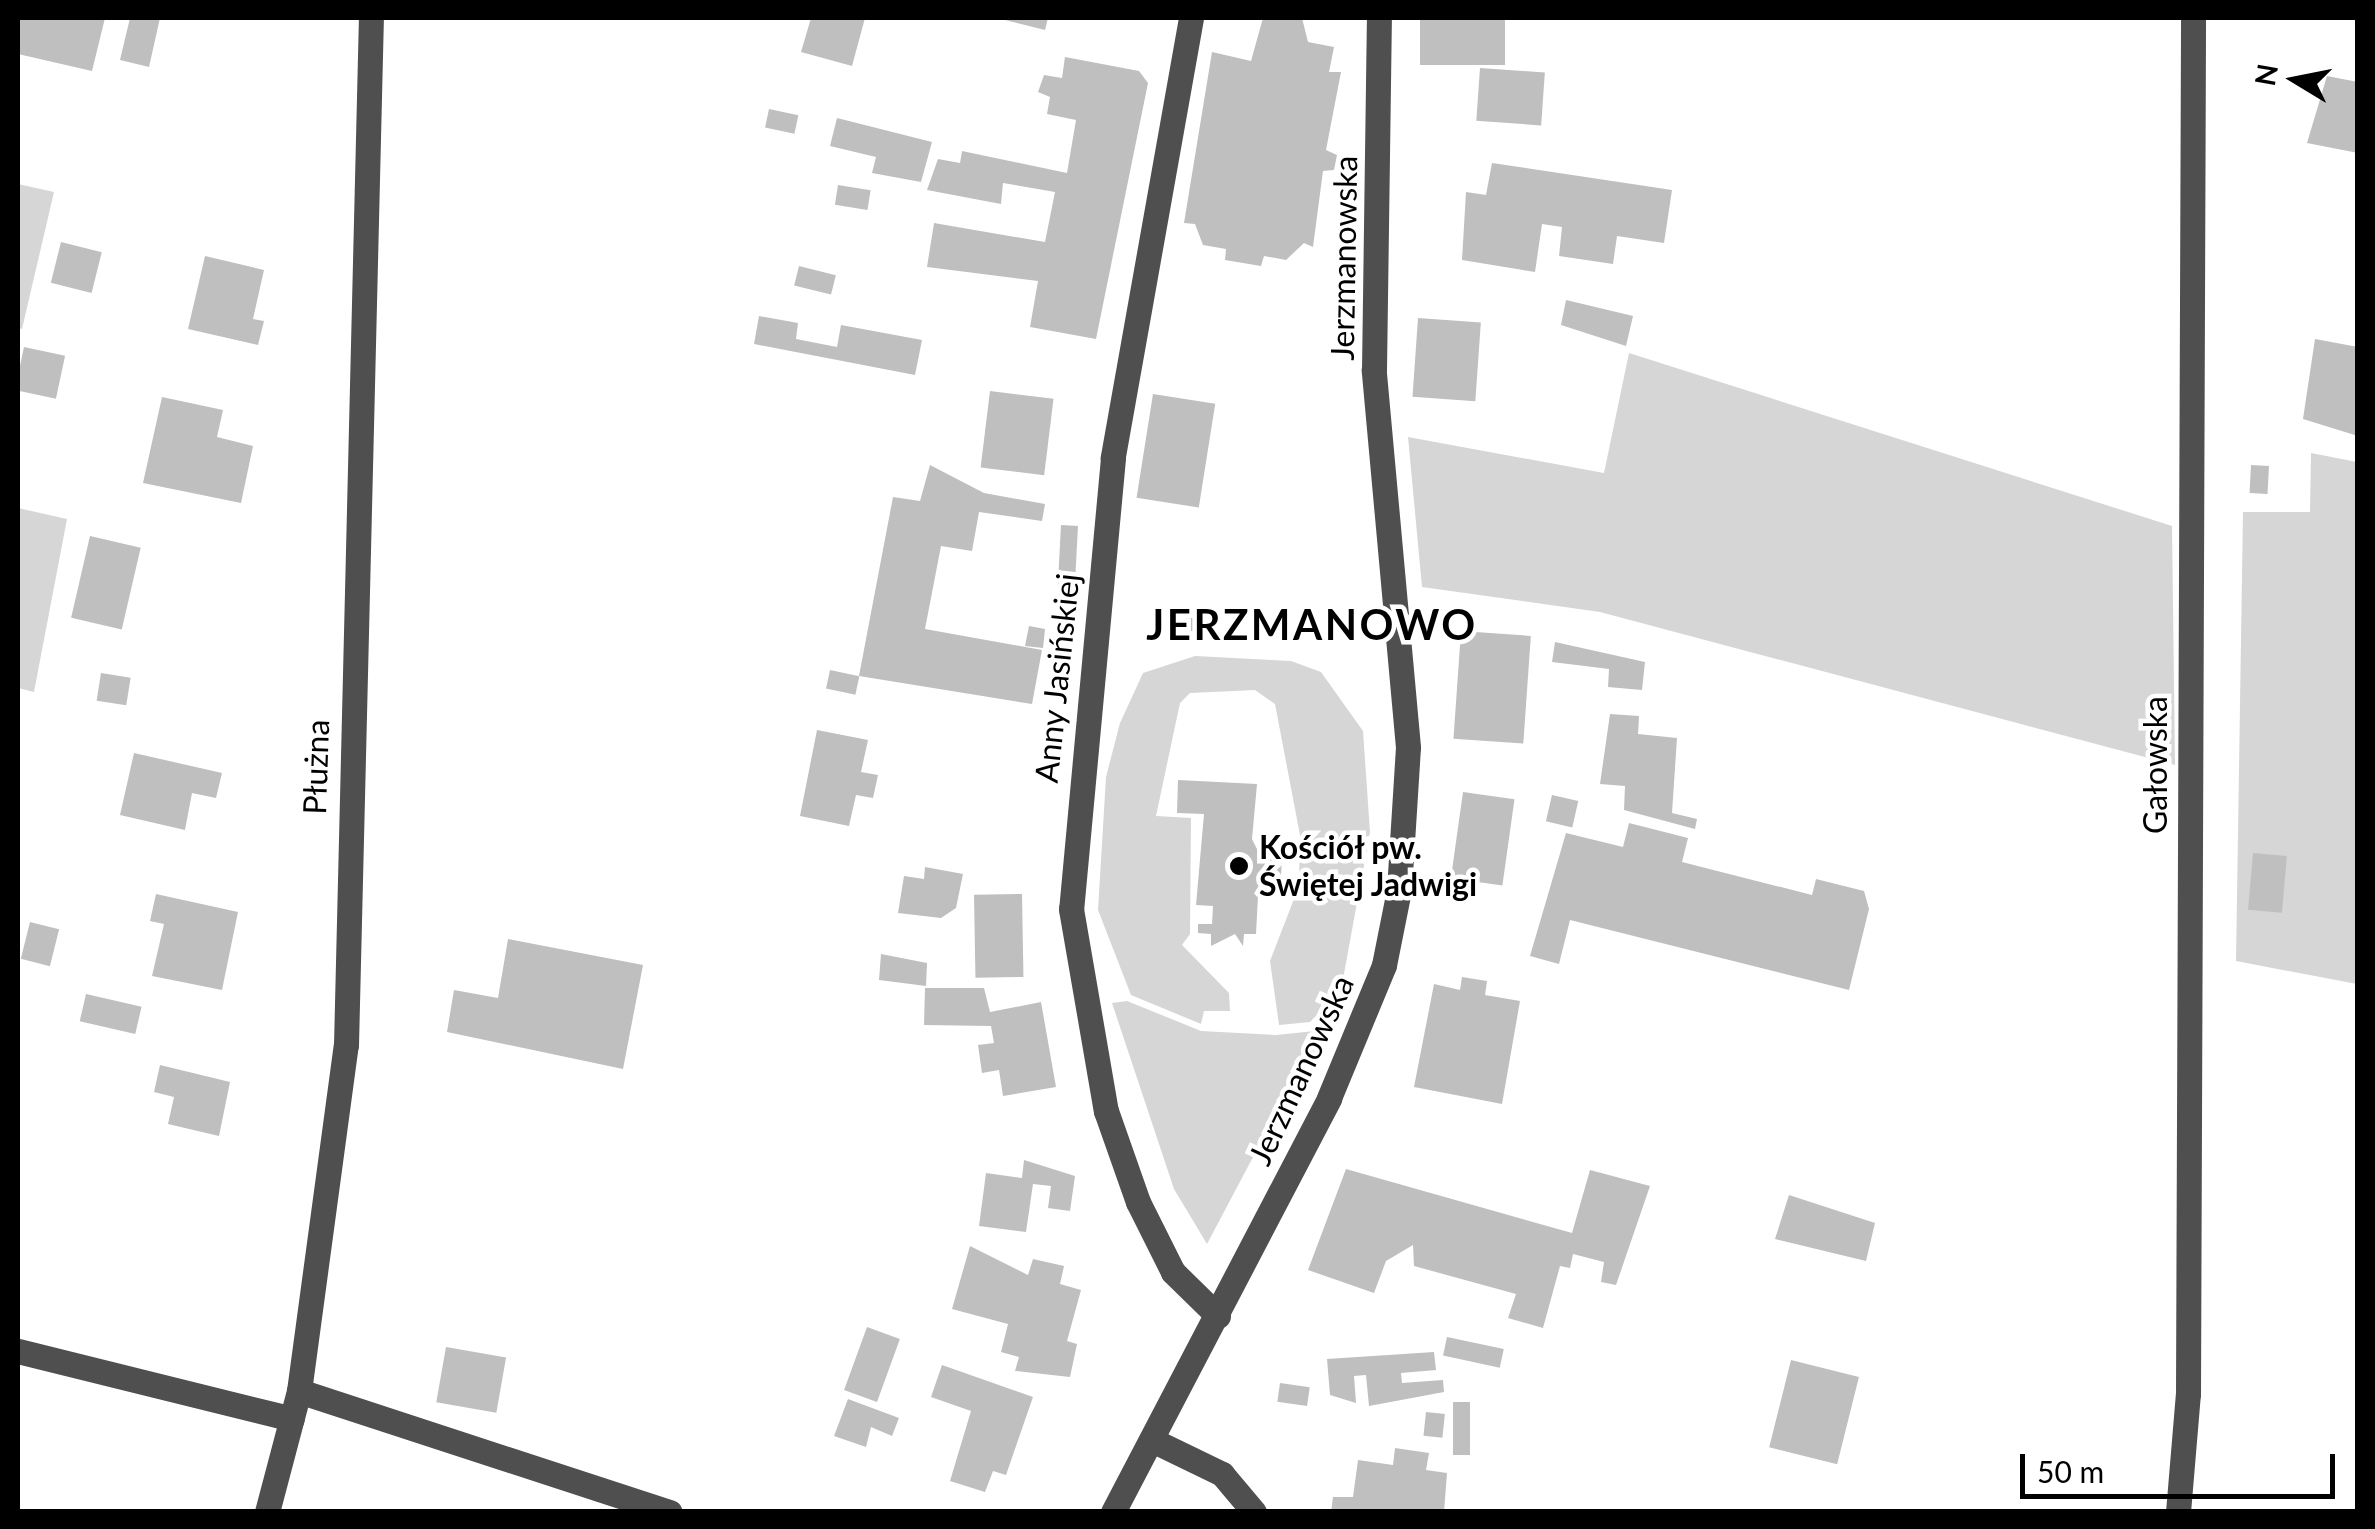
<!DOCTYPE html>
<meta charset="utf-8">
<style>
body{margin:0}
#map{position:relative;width:2375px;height:1529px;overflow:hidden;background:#fff;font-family:Lato,sans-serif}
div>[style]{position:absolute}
.green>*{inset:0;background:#d6d6d6}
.building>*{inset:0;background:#bfbfbf;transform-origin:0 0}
.minor>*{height:25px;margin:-12.5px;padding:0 12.5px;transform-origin:12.5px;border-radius:12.5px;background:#4f4f4f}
.dots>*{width:28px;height:28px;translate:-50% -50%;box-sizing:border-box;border:5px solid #fff;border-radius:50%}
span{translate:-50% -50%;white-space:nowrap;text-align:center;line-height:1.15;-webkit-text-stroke:9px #fff;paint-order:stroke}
.street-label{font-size:32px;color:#000}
.poi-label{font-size:32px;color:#000;font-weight:700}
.left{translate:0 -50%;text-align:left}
.district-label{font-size:42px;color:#000;font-weight:700;letter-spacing:2.5px}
.frame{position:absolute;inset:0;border:20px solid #000;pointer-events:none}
.north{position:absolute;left:2245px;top:30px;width:100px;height:100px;-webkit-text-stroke:8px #fff;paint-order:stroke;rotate:280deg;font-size:28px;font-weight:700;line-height:40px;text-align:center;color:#000}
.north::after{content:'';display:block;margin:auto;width:35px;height:45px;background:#000;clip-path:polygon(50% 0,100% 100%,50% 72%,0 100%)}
.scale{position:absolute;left:2020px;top:1454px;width:315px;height:45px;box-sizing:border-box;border:5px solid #000;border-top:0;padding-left:12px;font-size:30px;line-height:35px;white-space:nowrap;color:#000;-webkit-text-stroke:8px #fff;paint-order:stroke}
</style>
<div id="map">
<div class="green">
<i style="clip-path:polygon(18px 184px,54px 192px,22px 329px,18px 328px)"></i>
<i style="clip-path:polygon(1629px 353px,2172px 526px,2175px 765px,1600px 612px,1422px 587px,1408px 437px,1604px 473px)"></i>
<i style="clip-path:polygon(2311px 453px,2357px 462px,2357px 984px,2236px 961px,2243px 512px,2310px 512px)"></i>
<i style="clip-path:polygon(18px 508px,67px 519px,34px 692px,18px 688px)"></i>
<i style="clip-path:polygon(1195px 656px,1291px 661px,1321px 672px,1363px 731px,1370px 832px,1341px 990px,1310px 1022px,1279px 1025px,1270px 961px,1299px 886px,1300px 835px,1275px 704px,1255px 690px,1190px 693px,1180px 703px,1156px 816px,1191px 818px,1190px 934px,1182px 945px,1229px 993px,1230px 1011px,1204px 1011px,1201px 1024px,1131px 995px,1098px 910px,1106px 777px,1120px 723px,1143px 673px)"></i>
<i style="clip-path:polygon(1349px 992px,1312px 1079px,1298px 1072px,1207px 1244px,1174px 1189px,1112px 1003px,1127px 1001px,1201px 1031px,1276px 1035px,1315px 1031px)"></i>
</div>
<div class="building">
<i style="clip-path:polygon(18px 18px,105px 18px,92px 71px,18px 54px)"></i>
<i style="clip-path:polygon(130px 18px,160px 18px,149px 67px,120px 60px)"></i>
<i style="clip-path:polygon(811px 18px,865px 18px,852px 66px,801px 52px)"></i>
<i style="clip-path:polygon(997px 18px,1048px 18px,1045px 30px)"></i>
<i style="clip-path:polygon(1263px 18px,1302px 18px,1308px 42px,1334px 47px,1329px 72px,1341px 72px,1326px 150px,1337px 155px,1334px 170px,1323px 171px,1313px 247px,1304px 243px,1286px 260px,1264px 256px,1261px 266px,1225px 260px,1226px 249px,1203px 245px,1195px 224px,1184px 223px,1212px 52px,1251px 61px)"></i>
<i style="left:1420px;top:18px;width:85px;height:47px"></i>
<i style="clip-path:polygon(1065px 57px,1139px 71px,1148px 83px,1096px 339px,1030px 327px,1038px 281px,927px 267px,934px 223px,1045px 242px,1055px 192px,1003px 183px,1001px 204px,927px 190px,938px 159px,960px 163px,962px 151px,1067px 173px,1076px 120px,1047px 114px,1050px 97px,1038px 92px,1044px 75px,1062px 78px)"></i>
<i style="left:1480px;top:68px;width:65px;height:53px;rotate:4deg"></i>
<i style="clip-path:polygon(2327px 76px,2358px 82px,2358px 153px,2307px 143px)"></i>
<i style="left:769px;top:109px;width:30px;height:19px;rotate:12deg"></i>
<i style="clip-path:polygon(837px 118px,932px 142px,921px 182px,872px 173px,876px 157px,830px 146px)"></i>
<i style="clip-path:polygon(1492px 163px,1672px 190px,1664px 243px,1617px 236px,1613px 264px,1559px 256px,1562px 227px,1542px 224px,1535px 272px,1462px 260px,1466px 192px,1486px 195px)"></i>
<i style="left:838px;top:185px;width:33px;height:20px;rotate:9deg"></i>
<i style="left:61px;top:242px;width:42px;height:42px;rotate:14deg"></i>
<i style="clip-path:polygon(205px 256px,264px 270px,253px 319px,264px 321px,258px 345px,188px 329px)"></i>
<i style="left:799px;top:266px;width:38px;height:20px;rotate:14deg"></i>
<i style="clip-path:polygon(1566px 300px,1633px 316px,1626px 346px,1561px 325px)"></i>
<i style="clip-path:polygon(759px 316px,798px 323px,796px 339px,837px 347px,841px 325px,922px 340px,915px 375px,754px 344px)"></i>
<i style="left:1418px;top:318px;width:63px;height:79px;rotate:4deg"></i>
<i style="clip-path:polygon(2315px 339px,2358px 347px,2358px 436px,2303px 419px)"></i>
<i style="left:24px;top:347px;width:42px;height:44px;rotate:12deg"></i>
<i style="left:990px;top:391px;width:64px;height:77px;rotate:7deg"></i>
<i style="left:1153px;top:394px;width:63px;height:105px;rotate:9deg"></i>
<i style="clip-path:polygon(162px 397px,223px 410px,217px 437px,253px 446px,241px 503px,143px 483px)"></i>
<i style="clip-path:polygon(930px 465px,984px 493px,1045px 504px,1042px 521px,979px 512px,972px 551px,941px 546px,925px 629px,1042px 650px,1032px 704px,859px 676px,893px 497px,920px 501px)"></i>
<i style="left:2251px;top:465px;width:18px;height:28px;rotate:3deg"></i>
<i style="left:1061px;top:525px;width:17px;height:65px;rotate:3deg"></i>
<i style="left:90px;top:536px;width:52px;height:84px;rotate:13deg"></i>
<i style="left:1185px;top:615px;width:16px;height:27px;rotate:7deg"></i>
<i style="clip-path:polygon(1029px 626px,1045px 629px,1043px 648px,1025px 646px)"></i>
<i style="left:1461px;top:631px;width:70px;height:108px;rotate:4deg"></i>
<i style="clip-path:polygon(1555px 642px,1645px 662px,1642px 690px,1608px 687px,1609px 669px,1552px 662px)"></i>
<i style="left:830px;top:670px;width:30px;height:19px;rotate:12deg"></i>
<i style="left:101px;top:673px;width:30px;height:28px;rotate:9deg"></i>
<i style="clip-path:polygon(1610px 714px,1639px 716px,1638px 734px,1677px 738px,1672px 813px,1697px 819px,1695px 829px,1624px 810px,1625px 786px,1600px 784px)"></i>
<i style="clip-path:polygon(817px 730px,868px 740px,861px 772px,878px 775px,873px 798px,856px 795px,849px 826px,800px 816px)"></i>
<i style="clip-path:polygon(134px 753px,222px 773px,216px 798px,192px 793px,185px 830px,120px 815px)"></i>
<i style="clip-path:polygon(1178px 780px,1257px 784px,1252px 839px,1259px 853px,1282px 854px,1281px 878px,1259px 877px,1256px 934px,1244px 934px,1243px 946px,1235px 934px,1211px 946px,1211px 934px,1198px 933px,1198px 924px,1212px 924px,1213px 906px,1196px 905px,1204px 814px,1177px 813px)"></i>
<i style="left:1463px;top:792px;width:52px;height:87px;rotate:8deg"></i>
<i style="left:1552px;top:795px;width:27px;height:27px;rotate:13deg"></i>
<i style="clip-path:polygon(1629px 823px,1688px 838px,1682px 862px,1812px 895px,1816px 879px,1864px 891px,1869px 909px,1849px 990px,1570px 920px,1559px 964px,1530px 956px,1566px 833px,1623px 847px)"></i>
<i style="left:2253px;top:853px;width:34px;height:57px;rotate:5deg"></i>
<i style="clip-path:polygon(925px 867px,963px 874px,956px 908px,941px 918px,898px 913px,904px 876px,924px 879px)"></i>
<i style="clip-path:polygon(156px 894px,238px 912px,222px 990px,152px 976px,164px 924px,150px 921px)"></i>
<i style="left:1022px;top:894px;width:83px;height:48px;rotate:89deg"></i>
<i style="left:30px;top:922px;width:30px;height:38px;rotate:14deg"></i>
<i style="clip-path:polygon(508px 939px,643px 965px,623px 1069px,447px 1032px,454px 990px,498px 998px)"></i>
<i style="clip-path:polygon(881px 954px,927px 963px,926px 986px,879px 980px)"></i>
<i style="clip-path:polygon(1462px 977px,1487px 981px,1485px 995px,1520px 1001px,1502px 1104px,1414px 1087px,1434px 984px,1460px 990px)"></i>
<i style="clip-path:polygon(925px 988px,984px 988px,990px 1012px,1041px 1002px,1056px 1087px,1003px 1096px,999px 1070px,982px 1073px,978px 1045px,994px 1043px,991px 1026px,924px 1025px)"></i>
<i style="left:86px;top:994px;width:57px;height:28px;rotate:13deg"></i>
<i style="clip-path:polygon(160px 1065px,230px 1082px,219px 1136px,168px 1124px,174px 1097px,154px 1092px)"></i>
<i style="clip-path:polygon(1024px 1160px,1075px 1176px,1070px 1211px,1048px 1208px,1051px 1186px,1033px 1184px,1026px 1232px,979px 1226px,986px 1173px,1022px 1178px)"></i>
<i style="clip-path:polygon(1346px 1169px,1572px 1233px,1590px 1170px,1650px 1186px,1616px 1285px,1601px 1282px,1604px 1262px,1573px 1254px,1570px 1268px,1560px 1266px,1543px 1328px,1508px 1318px,1516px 1294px,1414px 1266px,1413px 1245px,1386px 1261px,1374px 1293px,1308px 1270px)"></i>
<i style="clip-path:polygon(1789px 1195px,1875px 1223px,1866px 1261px,1775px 1239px)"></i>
<i style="clip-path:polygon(970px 1246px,1028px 1275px,1033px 1259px,1064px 1266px,1060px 1284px,1081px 1290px,1067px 1341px,1077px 1344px,1070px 1377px,1015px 1371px,1019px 1357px,1001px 1352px,1008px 1324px,952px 1309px)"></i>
<i style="left:867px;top:1327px;width:35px;height:67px;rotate:20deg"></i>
<i style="left:1447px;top:1337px;width:58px;height:19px;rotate:12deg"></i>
<i style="left:446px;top:1347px;width:61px;height:56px;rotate:10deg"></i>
<i style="clip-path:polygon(1434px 1352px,1436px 1370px,1401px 1373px,1402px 1383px,1443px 1380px,1444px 1392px,1369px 1406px,1366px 1375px,1354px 1376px,1356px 1403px,1330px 1395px,1327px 1359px)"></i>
<i style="left:1791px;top:1360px;width:70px;height:90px;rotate:14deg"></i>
<i style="clip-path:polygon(942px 1365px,1033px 1397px,1006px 1475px,993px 1471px,985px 1492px,950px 1481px,971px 1411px,931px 1397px)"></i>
<i style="left:1280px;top:1383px;width:30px;height:19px;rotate:8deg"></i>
<i style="clip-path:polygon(848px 1399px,899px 1418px,892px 1436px,871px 1427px,866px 1447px,834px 1436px)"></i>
<i style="left:1453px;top:1402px;width:17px;height:53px"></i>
<i style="left:1426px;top:1412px;width:19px;height:24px;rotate:6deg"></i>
<i style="clip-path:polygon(1395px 1448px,1429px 1453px,1426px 1470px,1447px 1473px,1444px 1512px,1331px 1512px,1333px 1497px,1353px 1497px,1358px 1460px,1393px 1465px)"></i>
</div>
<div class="minor">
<i style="left:1191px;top:18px;width:447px;rotate:100.1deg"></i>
<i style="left:1113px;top:458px;width:453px;rotate:95.3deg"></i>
<i style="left:1071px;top:909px;width:205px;rotate:80.2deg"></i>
<i style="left:1106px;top:1111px;width:96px;rotate:70.6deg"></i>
<i style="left:1138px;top:1202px;width:78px;rotate:63.4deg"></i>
<i style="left:1173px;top:1272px;width:63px;rotate:44.4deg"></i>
<i style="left:18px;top:1351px;width:282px;rotate:13.9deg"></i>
<i style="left:299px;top:1391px;width:390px;rotate:18.1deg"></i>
<i style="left:1152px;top:1440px;width:78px;rotate:25.9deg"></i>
<i style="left:1222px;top:1474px;width:50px;rotate:49.9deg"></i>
<i style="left:267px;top:1512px;width:125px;rotate:-75.2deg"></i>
<i style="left:299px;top:1391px;width:349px;rotate:-82.3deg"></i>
<i style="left:346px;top:1045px;width:1027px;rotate:-88.61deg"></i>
<i style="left:1113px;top:1512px;width:467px;rotate:-62.4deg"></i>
<i style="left:1329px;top:1098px;width:144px;rotate:-67.5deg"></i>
<i style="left:1384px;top:965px;width:76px;rotate:-78.7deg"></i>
<i style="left:1399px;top:890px;width:143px;rotate:-86.4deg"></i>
<i style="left:1408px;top:747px;width:379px;rotate:-95.2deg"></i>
<i style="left:1374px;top:370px;width:352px;rotate:-89.2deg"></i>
<i style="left:2178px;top:1512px;width:118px;rotate:-85.2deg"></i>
<i style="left:2188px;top:1394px;width:1376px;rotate:-89.79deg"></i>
</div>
<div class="dots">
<i style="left:1239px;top:866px;background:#000"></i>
</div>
<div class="street-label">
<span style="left:1344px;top:258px;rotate:-89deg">Jerzmanowska</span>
<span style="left:1057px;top:678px;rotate:-84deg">Anny Jasińskiej</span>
<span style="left:2155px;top:765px;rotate:-90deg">Gałowska</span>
<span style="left:316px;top:767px;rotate:-88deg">Płużna</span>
<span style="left:1301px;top:1070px;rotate:-65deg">Jerzmanowska</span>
</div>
<div class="poi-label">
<span class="left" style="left:1259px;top:866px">Kościół pw.<br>Świętej Jadwigi</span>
</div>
<div class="district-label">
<span style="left:1312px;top:624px">JERZMANOWO</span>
</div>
<div class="frame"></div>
<div class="north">N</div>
<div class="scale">50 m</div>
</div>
